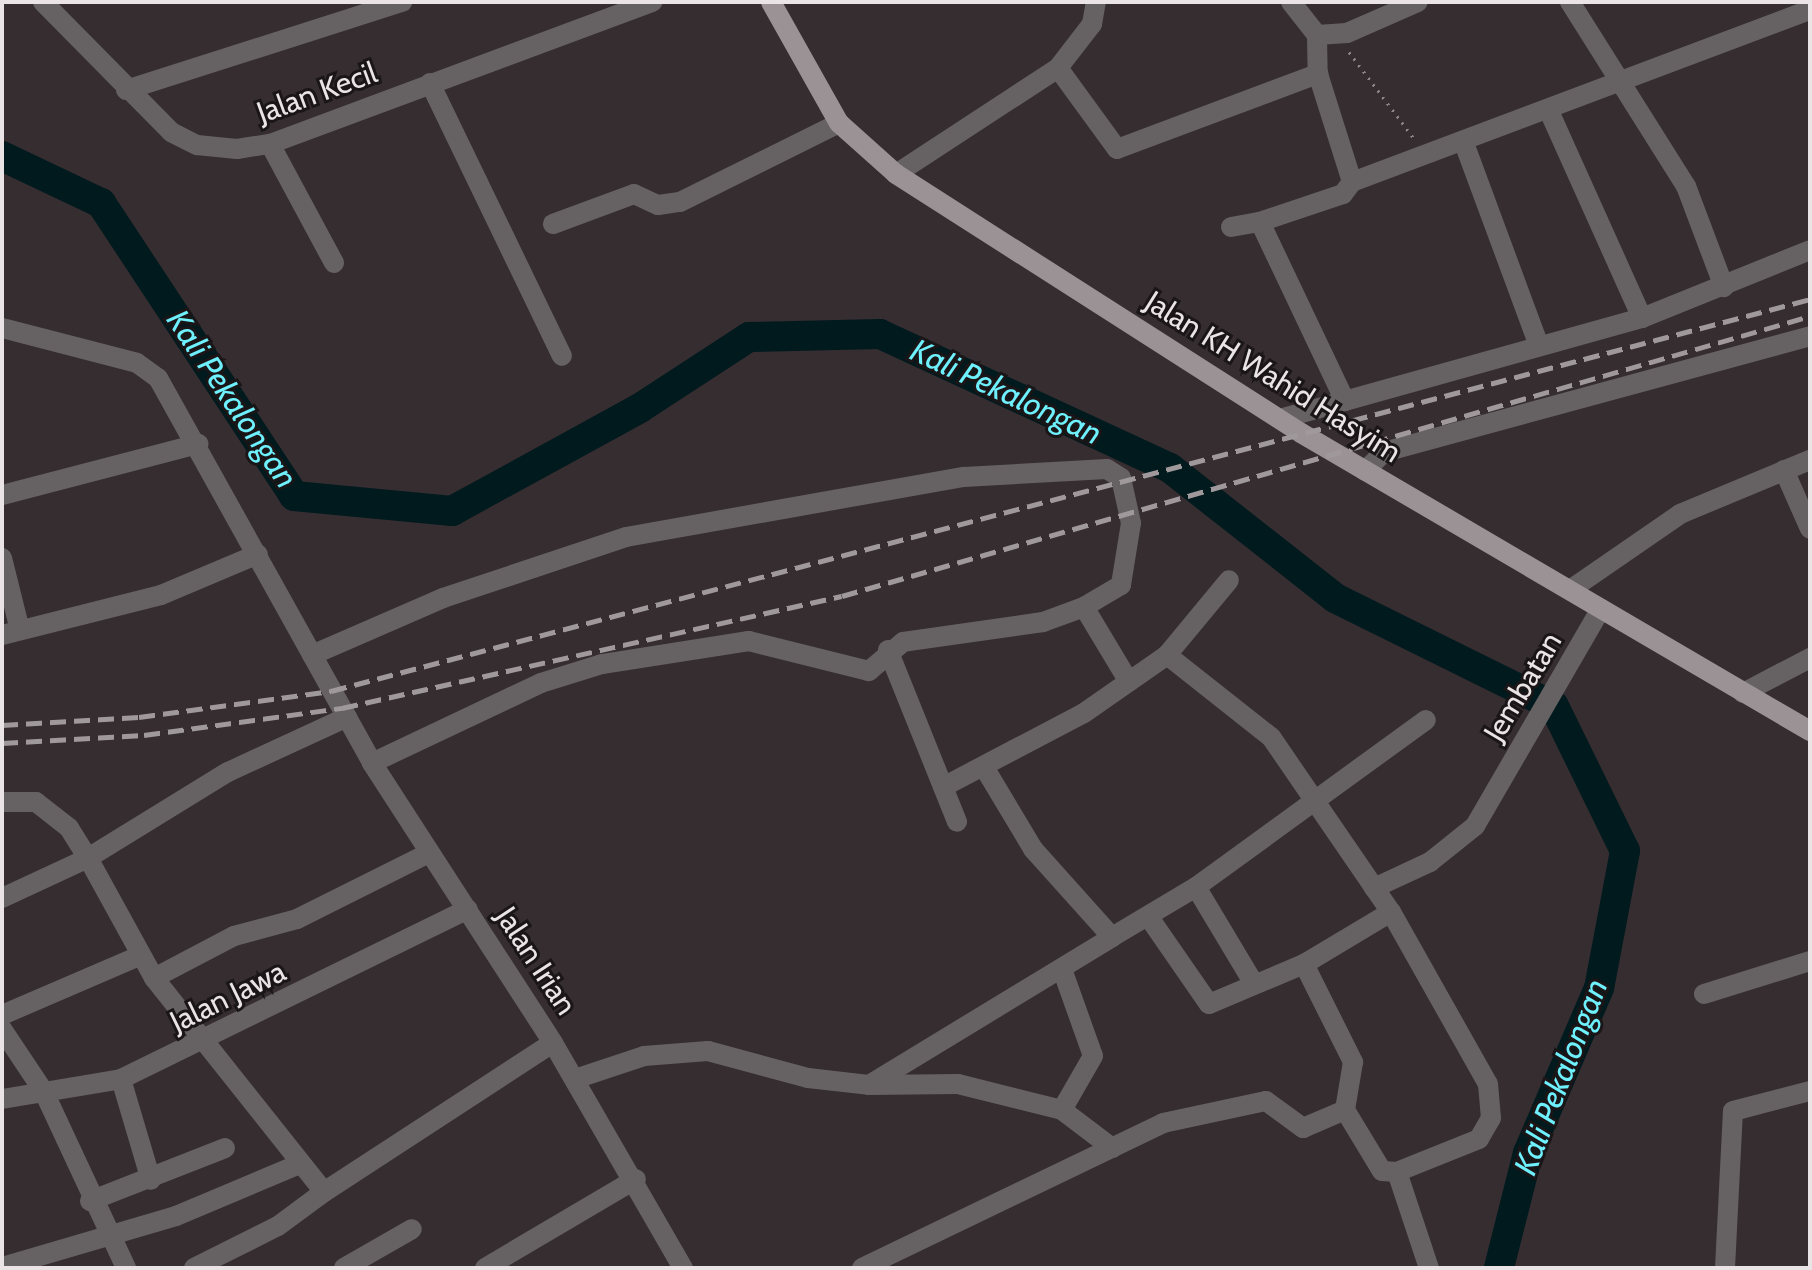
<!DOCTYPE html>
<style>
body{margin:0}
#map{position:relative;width:1812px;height:1270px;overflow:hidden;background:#362d31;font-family:Cabin,sans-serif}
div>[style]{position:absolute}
.river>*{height:30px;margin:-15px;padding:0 15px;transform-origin:15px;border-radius:15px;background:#001a1d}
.path>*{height:3px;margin-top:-1.5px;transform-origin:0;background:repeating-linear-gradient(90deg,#8c8588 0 2px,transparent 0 8px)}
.minor>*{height:20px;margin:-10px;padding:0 10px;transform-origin:10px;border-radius:10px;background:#666263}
.major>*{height:20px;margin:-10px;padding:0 10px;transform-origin:10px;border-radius:10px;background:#9b9296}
.rail>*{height:5px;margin-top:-2.5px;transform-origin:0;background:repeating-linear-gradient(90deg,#a0999c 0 16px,transparent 0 24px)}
span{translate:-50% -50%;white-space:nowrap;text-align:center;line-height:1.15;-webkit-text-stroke:6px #1a1618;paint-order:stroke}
.street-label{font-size:30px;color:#eae4e6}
.water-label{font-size:32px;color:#6ef1fd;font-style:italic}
.frame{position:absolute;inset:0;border:4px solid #eae4e6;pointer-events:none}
</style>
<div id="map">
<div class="river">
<i style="left:2px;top:156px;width:110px;rotate:25.4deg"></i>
<i style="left:101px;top:203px;width:351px;rotate:56.6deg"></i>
<i style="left:294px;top:496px;width:159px;rotate:5.4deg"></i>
<i style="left:452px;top:511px;width:214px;rotate:-28.7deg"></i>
<i style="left:640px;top:408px;width:130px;rotate:-33.1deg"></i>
<i style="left:749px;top:337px;width:131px;rotate:-1.3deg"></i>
<i style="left:880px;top:334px;width:319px;rotate:24.8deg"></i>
<i style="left:1170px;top:468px;width:210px;rotate:38.2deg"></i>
<i style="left:1335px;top:598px;width:244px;rotate:26.3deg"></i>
<i style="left:1554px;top:706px;width:161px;rotate:63.9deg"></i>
<i style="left:1625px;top:851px;width:139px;rotate:100.7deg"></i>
<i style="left:1599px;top:988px;width:180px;rotate:113.3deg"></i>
<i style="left:1528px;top:1153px;width:119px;rotate:104.2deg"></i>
</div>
<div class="path">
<i style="left:1349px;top:52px;width:110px;rotate:53.1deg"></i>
</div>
<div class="minor">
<i style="left:43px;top:2px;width:182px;rotate:45.4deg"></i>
<i style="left:171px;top:132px;width:29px;rotate:27deg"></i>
<i style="left:197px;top:145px;width:40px;rotate:5.7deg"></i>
<i style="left:237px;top:149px;width:33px;rotate:-9deg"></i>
<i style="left:270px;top:144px;width:408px;rotate:-20.4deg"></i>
<i style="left:1291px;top:2px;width:42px;rotate:51.8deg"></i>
<i style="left:1317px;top:35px;width:30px;rotate:-4deg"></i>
<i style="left:1347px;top:33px;width:77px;rotate:-23.6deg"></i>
<i style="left:1570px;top:2px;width:218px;rotate:57.8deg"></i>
<i style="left:1686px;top:186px;width:108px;rotate:69.4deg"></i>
<i style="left:1317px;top:35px;width:39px;rotate:89deg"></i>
<i style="left:1058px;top:68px;width:56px;rotate:-52.3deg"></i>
<i style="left:1092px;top:24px;width:22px;rotate:-80deg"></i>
<i style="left:430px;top:83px;width:303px;rotate:64.2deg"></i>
<i style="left:126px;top:90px;width:290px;rotate:-17.7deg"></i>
<i style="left:1549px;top:111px;width:227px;rotate:65.8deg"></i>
<i style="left:1464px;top:143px;width:213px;rotate:69.7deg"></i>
<i style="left:270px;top:144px;width:135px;rotate:61.7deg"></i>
<i style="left:896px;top:174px;width:194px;rotate:-33.2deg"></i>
<i style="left:1058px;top:68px;width:100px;rotate:53.9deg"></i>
<i style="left:1117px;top:149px;width:215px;rotate:-20.5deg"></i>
<i style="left:1318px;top:74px;width:113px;rotate:72.5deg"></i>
<i style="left:1352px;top:182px;width:15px;rotate:127deg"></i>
<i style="left:1343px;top:194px;width:88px;rotate:161.4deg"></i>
<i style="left:1260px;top:222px;width:198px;rotate:64.6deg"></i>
<i style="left:1352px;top:182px;width:489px;rotate:-20.6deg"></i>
<i style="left:553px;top:224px;width:86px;rotate:-20.3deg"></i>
<i style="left:634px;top:194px;width:26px;rotate:25deg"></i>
<i style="left:658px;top:205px;width:22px;rotate:-8deg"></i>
<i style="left:680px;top:202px;width:178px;rotate:-26.4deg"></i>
<i style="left:1231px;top:227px;width:29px;rotate:-10deg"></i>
<i style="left:2px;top:328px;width:139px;rotate:14.5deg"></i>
<i style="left:137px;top:363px;width:26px;rotate:36deg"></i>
<i style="left:158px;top:378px;width:440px;rotate:60.9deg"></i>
<i style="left:372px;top:763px;width:333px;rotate:57.1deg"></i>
<i style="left:553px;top:1043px;width:260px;rotate:60deg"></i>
<i style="left:1280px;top:419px;width:376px;rotate:-15.6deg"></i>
<i style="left:1642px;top:318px;width:181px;rotate:-22deg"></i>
<i style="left:1784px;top:470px;width:64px;rotate:66.2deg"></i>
<i style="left:1365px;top:471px;width:27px;rotate:-45deg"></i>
<i style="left:1384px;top:452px;width:442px;rotate:-15.2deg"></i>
<i style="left:2px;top:495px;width:203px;rotate:-14.6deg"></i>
<i style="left:2px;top:558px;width:74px;rotate:76deg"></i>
<i style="left:1570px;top:590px;width:134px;rotate:-34.6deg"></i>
<i style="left:1680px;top:514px;width:141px;rotate:-22.6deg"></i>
<i style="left:1084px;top:607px;width:87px;rotate:59deg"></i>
<i style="left:2px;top:635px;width:164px;rotate:-14.1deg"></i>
<i style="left:161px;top:595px;width:105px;rotate:-22.9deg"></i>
<i style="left:888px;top:650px;width:185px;rotate:68.1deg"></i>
<i style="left:312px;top:655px;width:143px;rotate:-23.5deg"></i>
<i style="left:443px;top:598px;width:193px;rotate:-18.4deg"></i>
<i style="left:626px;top:537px;width:343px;rotate:-10.1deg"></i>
<i style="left:964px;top:477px;width:143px;rotate:-3.2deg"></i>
<i style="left:1107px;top:469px;width:17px;rotate:33deg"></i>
<i style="left:1121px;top:478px;width:46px;rotate:77.5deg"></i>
<i style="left:1131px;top:523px;width:63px;rotate:99.2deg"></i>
<i style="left:1121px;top:585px;width:43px;rotate:149.3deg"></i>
<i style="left:1084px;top:607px;width:44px;rotate:159.9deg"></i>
<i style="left:1043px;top:622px;width:141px;rotate:171.9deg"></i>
<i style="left:903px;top:642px;width:45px;rotate:139.5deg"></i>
<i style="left:869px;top:671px;width:124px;rotate:-166deg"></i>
<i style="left:749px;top:641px;width:149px;rotate:171.1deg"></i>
<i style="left:602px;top:664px;width:64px;rotate:162.7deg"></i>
<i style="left:541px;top:683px;width:187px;rotate:154.7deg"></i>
<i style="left:1167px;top:655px;width:97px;rotate:-50.4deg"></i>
<i style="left:1743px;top:693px;width:76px;rotate:-27.6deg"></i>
<i style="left:984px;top:767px;width:96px;rotate:59.1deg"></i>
<i style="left:1033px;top:849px;width:118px;rotate:48.1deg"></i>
<i style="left:1112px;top:937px;width:98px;rotate:-30.8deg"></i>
<i style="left:1196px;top:887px;width:284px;rotate:-36deg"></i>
<i style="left:943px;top:787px;width:159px;rotate:-27.7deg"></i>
<i style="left:1084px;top:713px;width:101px;rotate:-34.9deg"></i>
<i style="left:1167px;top:655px;width:132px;rotate:38.3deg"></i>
<i style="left:1271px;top:737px;width:212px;rotate:55.6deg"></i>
<i style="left:1391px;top:912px;width:197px;rotate:60.6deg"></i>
<i style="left:1488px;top:1084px;width:34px;rotate:85deg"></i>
<i style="left:1491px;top:1118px;width:24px;rotate:120deg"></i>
<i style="left:1479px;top:1139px;width:88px;rotate:158.1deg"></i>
<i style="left:1397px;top:1172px;width:101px;rotate:71.6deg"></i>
<i style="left:2px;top:802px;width:34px"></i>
<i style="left:36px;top:802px;width:42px;rotate:38.2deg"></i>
<i style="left:69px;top:828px;width:36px;rotate:58deg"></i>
<i style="left:88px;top:858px;width:164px;rotate:-31.6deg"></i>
<i style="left:228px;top:772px;width:131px;rotate:-24.8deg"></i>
<i style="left:1196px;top:887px;width:113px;rotate:59.1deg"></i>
<i style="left:1374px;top:888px;width:62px;rotate:-24.9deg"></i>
<i style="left:1430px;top:862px;width:58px;rotate:-38.7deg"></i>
<i style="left:1475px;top:826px;width:251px;rotate:-59.9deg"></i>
<i style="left:2px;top:898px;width:95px;rotate:-24.9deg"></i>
<i style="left:88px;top:858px;width:137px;rotate:61.2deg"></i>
<i style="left:154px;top:978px;width:273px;rotate:51.5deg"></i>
<i style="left:324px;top:1192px;width:273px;rotate:-33.1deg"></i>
<i style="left:1391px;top:912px;width:101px;rotate:149.1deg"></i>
<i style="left:1304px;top:964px;width:110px;rotate:63.4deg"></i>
<i style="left:1353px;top:1062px;width:49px;rotate:99.5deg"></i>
<i style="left:1345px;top:1110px;width:71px;rotate:58.8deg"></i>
<i style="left:1382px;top:1171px;width:15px;rotate:4deg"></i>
<i style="left:1148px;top:916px;width:107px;rotate:55.3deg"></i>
<i style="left:1209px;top:1004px;width:103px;rotate:-22.8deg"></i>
<i style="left:1062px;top:969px;width:92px;rotate:70.4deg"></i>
<i style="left:1093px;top:1056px;width:62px;rotate:119.9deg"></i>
<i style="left:154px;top:978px;width:90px;rotate:-27.7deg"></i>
<i style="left:234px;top:936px;width:65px;rotate:-15.1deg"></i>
<i style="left:297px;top:919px;width:145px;rotate:-26.6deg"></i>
<i style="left:1704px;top:994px;width:111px;rotate:-17.3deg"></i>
<i style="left:2px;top:1015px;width:149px;rotate:-23.3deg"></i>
<i style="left:2px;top:1029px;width:76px;rotate:56.3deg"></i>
<i style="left:44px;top:1092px;width:194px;rotate:65deg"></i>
<i style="left:121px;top:1079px;width:105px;rotate:73.5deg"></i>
<i style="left:575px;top:1079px;width:73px;rotate:-18.4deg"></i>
<i style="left:644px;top:1056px;width:64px;rotate:-4.5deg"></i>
<i style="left:708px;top:1051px;width:104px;rotate:15.1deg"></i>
<i style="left:808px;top:1078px;width:61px;rotate:6.5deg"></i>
<i style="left:869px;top:1085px;width:285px;rotate:-31.3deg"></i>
<i style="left:869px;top:1085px;width:89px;rotate:-0.6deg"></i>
<i style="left:958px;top:1084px;width:107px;rotate:14deg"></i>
<i style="left:1062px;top:1110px;width:63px;rotate:37.2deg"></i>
<i style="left:2px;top:1099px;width:121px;rotate:-9.5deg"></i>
<i style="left:121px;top:1079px;width:386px;rotate:-26.1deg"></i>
<i style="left:90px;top:1201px;width:145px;rotate:-21.4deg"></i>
<i style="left:2px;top:1267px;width:181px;rotate:-16.3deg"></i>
<i style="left:176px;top:1216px;width:134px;rotate:-22.8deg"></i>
<i style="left:194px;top:1268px;width:94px;rotate:-26.6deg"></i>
<i style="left:278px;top:1226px;width:57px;rotate:-36.5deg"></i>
<i style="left:344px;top:1268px;width:78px;rotate:-29.8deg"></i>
<i style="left:485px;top:1268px;width:175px;rotate:-30.5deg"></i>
<i style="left:862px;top:1268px;width:334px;rotate:-25.7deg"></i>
<i style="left:1163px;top:1123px;width:105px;rotate:-12.1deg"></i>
<i style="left:1266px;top:1101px;width:46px;rotate:36.1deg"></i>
<i style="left:1303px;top:1128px;width:46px;rotate:-23.2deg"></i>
<i style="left:1725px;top:1268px;width:157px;rotate:-87.1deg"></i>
<i style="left:1733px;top:1111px;width:80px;rotate:-14.6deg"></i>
</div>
<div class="major">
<i style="left:771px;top:2px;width:139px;rotate:60.7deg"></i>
<i style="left:839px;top:123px;width:76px;rotate:41.8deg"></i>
<i style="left:896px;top:174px;width:481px;rotate:32.6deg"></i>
<i style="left:1301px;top:433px;width:590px;rotate:30.35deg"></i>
</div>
<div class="rail">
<i style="left:2px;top:725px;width:137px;rotate:-3.3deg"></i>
<i style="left:139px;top:717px;width:194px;rotate:-7.7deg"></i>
<i style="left:331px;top:691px;width:1530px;rotate:-14.84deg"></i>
<i style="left:2px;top:743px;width:142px;rotate:-3.2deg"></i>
<i style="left:144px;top:735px;width:200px;rotate:-7.8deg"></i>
<i style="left:342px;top:708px;width:512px;rotate:-12.63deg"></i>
<i style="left:842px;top:596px;width:1008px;rotate:-16.13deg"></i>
</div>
<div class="street-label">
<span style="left:317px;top:93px;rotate:-20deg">Jalan Kecil</span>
<span style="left:1273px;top:377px;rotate:32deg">Jalan KH Wahid Hasyim</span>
<span style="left:1523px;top:687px;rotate:-59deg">Jembatan</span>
<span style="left:536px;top:961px;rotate:57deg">Jalan Irian</span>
<span style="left:228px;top:997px;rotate:-26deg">Jalan Jawa</span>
</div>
<div class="water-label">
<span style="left:1006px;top:392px;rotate:25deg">Kali Pekalongan</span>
<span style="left:232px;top:399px;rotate:56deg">Kali Pekalongan</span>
<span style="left:1561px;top:1077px;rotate:-69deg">Kali Pekalongan</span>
</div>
<div class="frame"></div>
</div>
